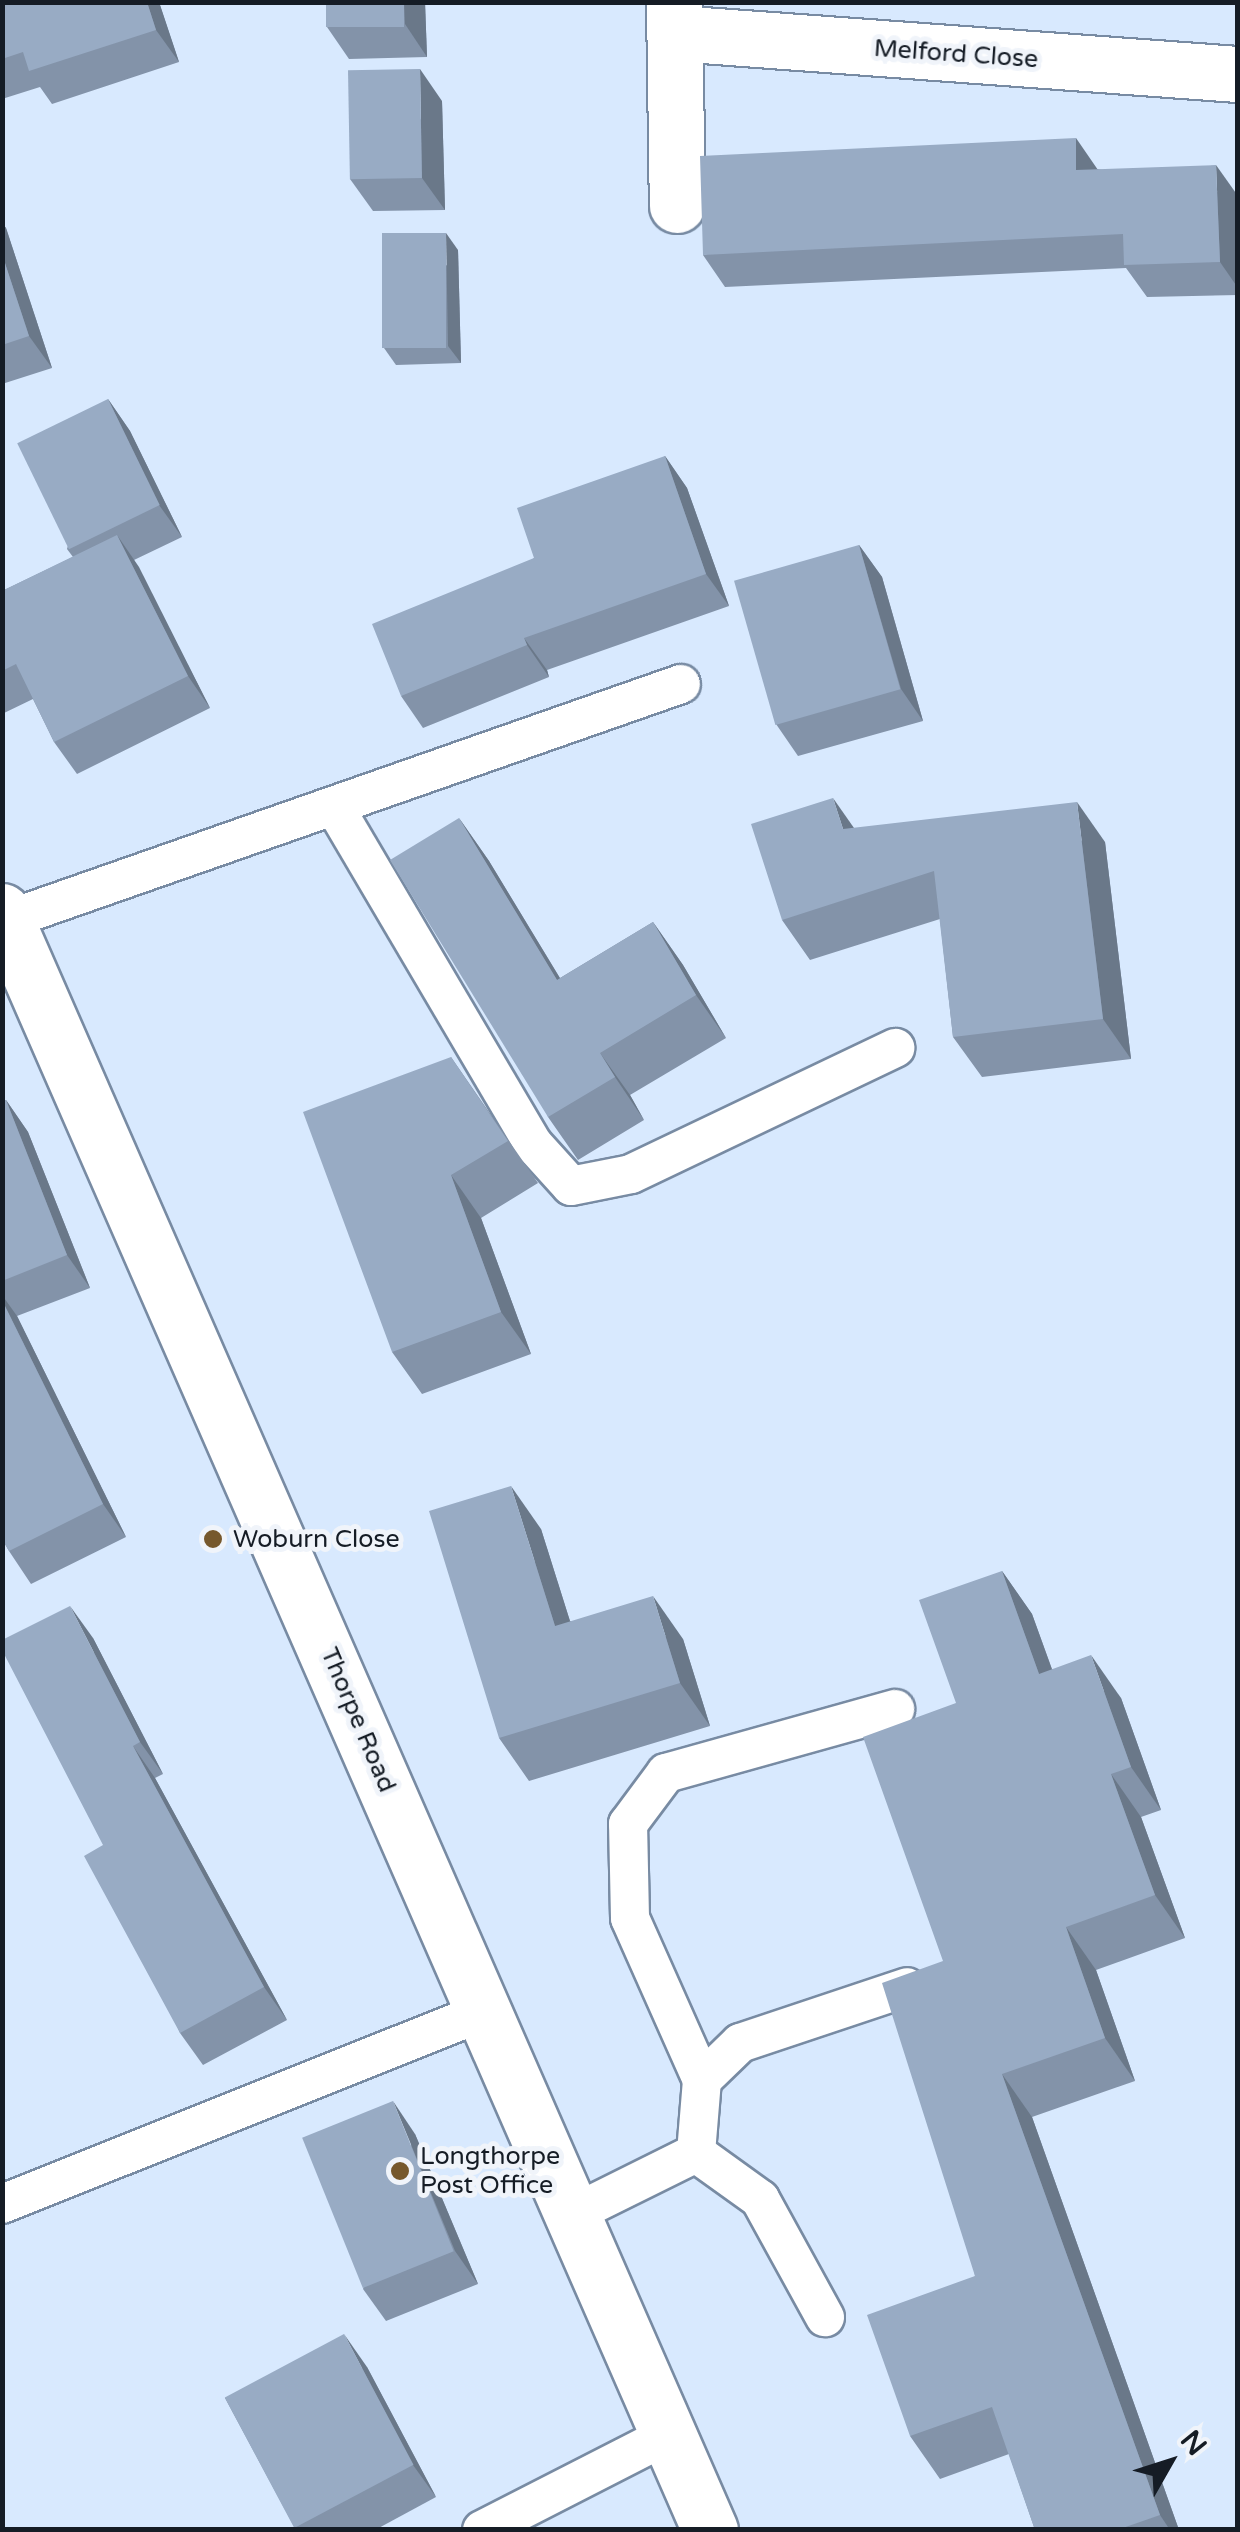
<!DOCTYPE html>
<style>
body{margin:0}
#map{position:relative;width:1240px;height:2532px;overflow:hidden;background:#d8e9fe;font-family:"Varela Round",sans-serif}
div>[style]{position:absolute}
.roads{filter:drop-shadow(2px 0 #788ba3) drop-shadow(-2px 0 #788ba3) drop-shadow(0 2px #788ba3) drop-shadow(0 -2px #788ba3)}
.service>*{height:38px;margin:-19px;padding:0 19px;transform-origin:19px;border-radius:19px;background:#fff}
.minor>*{height:55px;margin:-27.5px;padding:0 27.5px;transform-origin:27.5px;border-radius:27.5px;background:#fff}
.tertiary>*{height:55px;margin:-27.5px;padding:0 27.5px;transform-origin:27.5px;border-radius:27.5px;background:#fff}
.wall>*{inset:0;background:#8393a9}
.shaded-wall>*{inset:0;background:#6a7889}
.building>*{inset:0;background:#98abc4;transform-origin:0 0}
.dots>*{width:28px;height:28px;translate:-50% -50%;box-sizing:border-box;border:5px solid #f0f4fa;border-radius:50%}
span{translate:-50% -50%;white-space:nowrap;text-align:center;line-height:1.15;-webkit-text-stroke:10px #f0f4fa;paint-order:stroke}
.street-label{font-size:25px;color:#151c25}
.poi-label{font-size:25px;color:#151c25}
.left{translate:0 -50%;text-align:left}
.frame{position:absolute;inset:0;border:5px solid #151c25;pointer-events:none}
.north{position:absolute;left:1120px;top:2412px;width:100px;height:100px;-webkit-text-stroke:8px #f0f4fa;paint-order:stroke;rotate:51deg;font-size:28px;font-weight:700;line-height:40px;text-align:center;color:#151c25}
.north::after{content:'';display:block;margin:auto;width:35px;height:45px;background:#151c25;clip-path:polygon(50% 0,100% 100%,50% 72%,0 100%)}
</style>
<div id="map">
<div class="roads">
<div class="service">
<i style="left:334px;top:806px;width:394px;rotate:59.5deg"></i>
<i style="left:534px;top:1145px;width:55px;rotate:47.9deg"></i>
<i style="left:571px;top:1186px;width:61px;rotate:-11.3deg"></i>
<i style="left:631px;top:1174px;width:293px;rotate:-25.5deg"></i>
<i style="left:7px;top:920px;width:714px;rotate:-19.3deg"></i>
<i style="left:702px;top:2080px;width:53px;rotate:-44.2deg"></i>
<i style="left:740px;top:2043px;width:176px;rotate:-18.5deg"></i>
<i style="left:696px;top:2153px;width:79px;rotate:35.7deg"></i>
<i style="left:760px;top:2199px;width:135px;rotate:61.2deg"></i>
<i style="left:2px;top:2204px;width:515px;rotate:-21.78deg"></i>
<i style="left:569px;top:2216px;width:142px;rotate:-26.4deg"></i>
<i style="left:696px;top:2153px;width:73px;rotate:-85.3deg"></i>
<i style="left:702px;top:2080px;width:177px;rotate:-114deg"></i>
<i style="left:630px;top:1918px;width:94px;rotate:-91.2deg"></i>
<i style="left:628px;top:1824px;width:64px;rotate:-53.3deg"></i>
<i style="left:666px;top:1773px;width:238px;rotate:-15.6deg"></i>
<i style="left:482px;top:2530px;width:209px;rotate:-27.1deg"></i>
</div>
<div class="minor">
<i style="left:674px;top:2px;width:203px;rotate:89.2deg"></i>
<i style="left:675px;top:33px;width:564px;rotate:4.17deg"></i>
</div>
<div class="tertiary">
<i style="left:2px;top:911px;width:1767px;rotate:66.38deg"></i>
</div>
</div>
<div class="wall">
<i style="clip-path:polygon(2px 2px,159px 2px,179px 62px,52px 104px,40px 87px,2px 99px)"></i>
<i style="clip-path:polygon(326px 2px,425px 2px,427px 57px,349px 59px,327px 27px)"></i>
<i style="clip-path:polygon(442px 101px,445px 210px,373px 211px,350px 179px)"></i>
<i style="clip-path:polygon(1097px 169px,1238px 196px,1238px 295px,1147px 297px,1126px 268px,725px 287px,703px 255px)"></i>
<i style="clip-path:polygon(2px 223px,6px 228px,52px 368px,2px 384px)"></i>
<i style="clip-path:polygon(458px 250px,461px 363px,396px 365px,384px 348px)"></i>
<i style="clip-path:polygon(108px 399px,130px 431px,182px 537px,134px 560px,210px 708px,77px 774px,54px 742px,33px 699px,2px 714px,2px 591px,73px 557px,67px 549px)"></i>
<i style="clip-path:polygon(665px 456px,687px 488px,729px 606px,547px 670px,549px 677px,423px 728px,401px 696px,534px 558px)"></i>
<i style="clip-path:polygon(859px 545px,882px 577px,923px 721px,798px 756px,776px 724px)"></i>
<i style="clip-path:polygon(459px 818px,489px 861px,560px 978px,653px 922px,683px 965px,726px 1038px,630px 1095px,644px 1120px,578px 1160px,548px 1117px)"></i>
<i style="clip-path:polygon(854px 828px,1105px 842px,1131px 1059px,982px 1077px,953px 1037px,940px 919px,810px 960px,782px 920px)"></i>
<i style="clip-path:polygon(451px 1057px,538px 1183px,481px 1218px,531px 1354px,422px 1394px,392px 1352px)"></i>
<i style="clip-path:polygon(6px 1100px,28px 1132px,90px 1288px,17px 1316px,126px 1537px,31px 1584px,9px 1551px,2px 1539px,2px 1101px)"></i>
<i style="clip-path:polygon(541px 1529px,570px 1621px,683px 1639px,710px 1726px,529px 1781px,499px 1738px)"></i>
<i style="clip-path:polygon(1002px 1571px,1032px 1614px,1052px 1669px,1121px 1698px,1161px 1810px,1141px 1817px,1185px 1938px,1096px 1970px,1135px 2081px,1032px 2117px,1179px 2530px,1035px 2530px,1009px 2454px,940px 2479px,910px 2436px,975px 2276px,943px 1961px,956px 1703px)"></i>
<i style="clip-path:polygon(93px 1638px,163px 1774px,155px 1778px,287px 2020px,203px 2065px,180px 2033px,103px 1845px)"></i>
<i style="clip-path:polygon(415px 2134px,478px 2284px,386px 2321px,363px 2289px)"></i>
<i style="clip-path:polygon(367px 2367px,436px 2497px,375px 2530px,296px 2530px,225px 2398px)"></i>
</div>
<div class="shaded-wall">
<i style="clip-path:polygon(147px 2px,159px 2px,179px 62px,156px 30px)"></i>
<i style="clip-path:polygon(404px 2px,425px 2px,427px 57px,405px 24px)"></i>
<i style="clip-path:polygon(420px 69px,442px 101px,445px 210px,422px 178px)"></i>
<i style="clip-path:polygon(1076px 138px,1098px 170px,1076px 170px)"></i>
<i style="clip-path:polygon(1216px 165px,1238px 196px,1238px 288px,1220px 262px)"></i>
<i style="clip-path:polygon(2px 223px,6px 228px,52px 368px,29px 336px,2px 254px)"></i>
<i style="clip-path:polygon(446px 233px,458px 250px,461px 363px,448px 346px)"></i>
<i style="clip-path:polygon(108px 399px,130px 431px,182px 537px,159px 505px)"></i>
<i style="clip-path:polygon(665px 456px,687px 488px,729px 606px,706px 574px)"></i>
<i style="clip-path:polygon(117px 535px,139px 567px,210px 708px,188px 676px)"></i>
<i style="clip-path:polygon(859px 545px,882px 577px,923px 721px,901px 689px)"></i>
<i style="clip-path:polygon(524px 638px,547px 670px,549px 677px,527px 645px)"></i>
<i style="clip-path:polygon(833px 798px,861px 838px,843px 829px)"></i>
<i style="clip-path:polygon(1077px 802px,1105px 842px,1131px 1059px,1103px 1019px)"></i>
<i style="clip-path:polygon(459px 818px,489px 861px,587px 1023px,557px 980px)"></i>
<i style="clip-path:polygon(653px 922px,683px 965px,726px 1038px,696px 995px)"></i>
<i style="clip-path:polygon(600px 1053px,630px 1095px,644px 1120px,615px 1077px)"></i>
<i style="clip-path:polygon(6px 1100px,28px 1132px,90px 1288px,67px 1255px)"></i>
<i style="clip-path:polygon(451px 1175px,481px 1218px,531px 1354px,501px 1312px)"></i>
<i style="clip-path:polygon(2px 1295px,17px 1316px,126px 1537px,103px 1504px,2px 1300px)"></i>
<i style="clip-path:polygon(511px 1486px,541px 1529px,585px 1669px,555px 1626px)"></i>
<i style="clip-path:polygon(1002px 1571px,1032px 1614px,1069px 1717px,1039px 1674px)"></i>
<i style="clip-path:polygon(653px 1596px,683px 1639px,710px 1726px,680px 1683px)"></i>
<i style="clip-path:polygon(70px 1606px,93px 1638px,163px 1774px,140px 1742px)"></i>
<i style="clip-path:polygon(1091px 1655px,1121px 1698px,1161px 1810px,1131px 1767px)"></i>
<i style="clip-path:polygon(133px 1746px,155px 1778px,287px 2020px,264px 1987px)"></i>
<i style="clip-path:polygon(1111px 1774px,1141px 1817px,1185px 1938px,1155px 1895px)"></i>
<i style="clip-path:polygon(1066px 1927px,1096px 1970px,1135px 2081px,1105px 2038px)"></i>
<i style="clip-path:polygon(1002px 2074px,1032px 2117px,1179px 2530px,1170px 2530px,1160px 2515px)"></i>
<i style="clip-path:polygon(393px 2101px,415px 2134px,478px 2284px,455px 2251px)"></i>
<i style="clip-path:polygon(344px 2334px,367px 2367px,436px 2497px,413px 2465px)"></i>
</div>
<div class="building">
<i style="clip-path:polygon(2px 2px,147px 2px,156px 30px,29px 71px,23px 52px,2px 59px)"></i>
<i style="left:326px;top:2px;width:78px;height:25px"></i>
<i style="left:420px;top:69px;width:109px;height:72px;rotate:89deg"></i>
<i style="clip-path:polygon(1076px 138px,1076px 170px,1216px 165px,1220px 262px,1124px 265px,1123px 234px,703px 255px,700px 156px)"></i>
<i style="left:382px;top:233px;width:64px;height:115px"></i>
<i style="clip-path:polygon(2px 254px,29px 336px,2px 345px)"></i>
<i style="left:108px;top:399px;width:118px;height:101px;rotate:64deg"></i>
<i style="clip-path:polygon(665px 456px,706px 574px,524px 638px,527px 645px,401px 696px,372px 624px,534px 558px,517px 508px)"></i>
<i style="clip-path:polygon(117px 535px,188px 676px,54px 742px,16px 664px,2px 671px,2px 591px)"></i>
<i style="left:859px;top:545px;width:150px;height:130px;rotate:74deg"></i>
<i style="clip-path:polygon(833px 798px,843px 829px,1077px 802px,1103px 1019px,953px 1037px,934px 871px,782px 920px,751px 824px)"></i>
<i style="clip-path:polygon(459px 818px,557px 980px,653px 922px,696px 995px,600px 1053px,615px 1077px,548px 1117px,390px 860px)"></i>
<i style="clip-path:polygon(451px 1057px,508px 1141px,451px 1175px,501px 1312px,392px 1352px,303px 1112px)"></i>
<i style="clip-path:polygon(6px 1100px,67px 1255px,2px 1281px,2px 1101px)"></i>
<i style="clip-path:polygon(2px 1300px,103px 1504px,9px 1551px,2px 1539px)"></i>
<i style="clip-path:polygon(511px 1486px,555px 1626px,653px 1596px,680px 1683px,499px 1738px,429px 1511px)"></i>
<i style="clip-path:polygon(1002px 1571px,1039px 1674px,1091px 1655px,1131px 1767px,1111px 1774px,1155px 1895px,1066px 1927px,1105px 2038px,1002px 2074px,1160px 2515px,1117px 2530px,1035px 2530px,992px 2407px,910px 2436px,867px 2315px,975px 2276px,882px 1983px,943px 1961px,863px 1737px,956px 1703px,919px 1600px)"></i>
<i style="clip-path:polygon(70px 1606px,140px 1742px,133px 1746px,264px 1987px,180px 2033px,84px 1856px,103px 1845px,2px 1650px,2px 1640px)"></i>
<i style="left:393px;top:2101px;width:162px;height:98px;rotate:68deg"></i>
<i style="left:344px;top:2334px;width:148px;height:135px;rotate:62deg"></i>
</div>
<div class="dots">
<i style="left:213px;top:1539px;background:#76582c"></i>
<i style="left:400px;top:2171px;background:#76582c"></i>
</div>
<div class="street-label">
<span style="left:956px;top:54px;rotate:4deg">Melford Close</span>
<span style="left:358px;top:1720px;rotate:67deg">Thorpe Road</span>
</div>
<div class="poi-label">
<span class="left" style="left:233px;top:1539px">Woburn Close</span>
<span class="left" style="left:420px;top:2171px">Longthorpe<br>Post Office</span>
</div>
<div class="frame"></div>
<div class="north">N</div>
</div>
